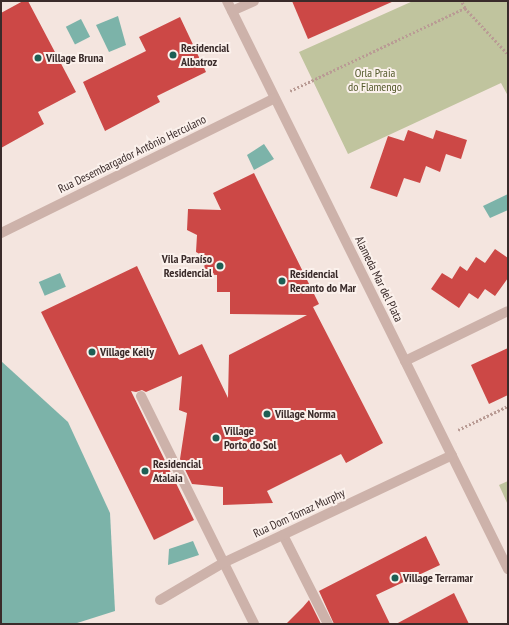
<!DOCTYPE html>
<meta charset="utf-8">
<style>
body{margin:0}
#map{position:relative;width:509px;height:625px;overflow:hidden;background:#f4e5df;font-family:"PT Sans Narrow",sans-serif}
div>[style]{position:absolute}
.green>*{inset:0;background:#c0c49e}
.water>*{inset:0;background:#7cb3a9;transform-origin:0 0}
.building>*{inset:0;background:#cc4846}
.path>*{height:2.5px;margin-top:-1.25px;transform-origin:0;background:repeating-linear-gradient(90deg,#b99b94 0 2px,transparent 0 4px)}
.minor>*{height:10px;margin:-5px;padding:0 5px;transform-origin:5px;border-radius:5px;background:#cdb2aa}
.dots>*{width:11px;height:11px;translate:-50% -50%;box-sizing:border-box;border:2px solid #fbf1ec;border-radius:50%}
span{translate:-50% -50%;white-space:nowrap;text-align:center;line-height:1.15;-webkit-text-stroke:4px #fbf1ec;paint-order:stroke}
.poi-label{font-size:12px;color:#3a2b2a;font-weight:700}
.left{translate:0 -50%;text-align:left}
.right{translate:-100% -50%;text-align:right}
.park-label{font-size:12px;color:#545a2c}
.street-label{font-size:12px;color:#3a2b2a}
.frame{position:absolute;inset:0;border:2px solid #3a2b2a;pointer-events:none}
</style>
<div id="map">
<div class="green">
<i style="clip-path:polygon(413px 1px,508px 1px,508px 96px,501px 83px,348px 154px,299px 52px)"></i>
<i style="clip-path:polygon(508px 481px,508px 505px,499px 485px)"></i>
</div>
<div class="water">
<i style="clip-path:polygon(118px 16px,126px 45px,109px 52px,96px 25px)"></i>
<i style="left:81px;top:19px;width:20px;height:17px;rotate:63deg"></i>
<i style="clip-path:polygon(264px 144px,274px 159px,254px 170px,247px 155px)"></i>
<i style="clip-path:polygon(508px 194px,508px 210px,490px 218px,483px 206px)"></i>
<i style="left:60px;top:273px;width:15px;height:23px;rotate:67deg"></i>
<i style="clip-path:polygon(1px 361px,68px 422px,110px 513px,115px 611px,74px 624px,1px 624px)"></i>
<i style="clip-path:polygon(193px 541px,199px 555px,168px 565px,169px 549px)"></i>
</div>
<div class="building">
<i style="clip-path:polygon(23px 1px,28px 1px,76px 92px,38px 112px,44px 124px,1px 148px,1px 13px)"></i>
<i style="clip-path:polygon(292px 1px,394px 1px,308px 39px)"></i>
<i style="clip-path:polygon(180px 17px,206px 72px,157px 96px,160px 102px,105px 131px,83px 82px,146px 51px,139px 37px)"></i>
<i style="clip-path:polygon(408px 130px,433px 139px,436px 130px,467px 140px,461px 159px,446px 154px,440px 172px,426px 166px,420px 183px,404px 178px,397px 197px,370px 188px,388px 136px,404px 141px)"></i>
<i style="clip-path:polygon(254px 173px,319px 304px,313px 307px,383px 443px,346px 463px,341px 454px,267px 491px,273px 503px,223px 505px,223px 487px,192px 484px,180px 459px,187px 413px,179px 410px,182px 376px,146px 392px,142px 390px,136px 392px,131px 391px,194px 520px,154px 540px,41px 312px,137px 266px,179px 355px,202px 344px,228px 398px,229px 355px,307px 315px,230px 314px,230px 292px,217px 292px,217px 275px,204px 274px,205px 257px,196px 252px,197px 235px,187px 230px,188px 209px,221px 210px,213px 193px)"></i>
<i style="clip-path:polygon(495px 249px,508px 258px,508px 278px,495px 296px,485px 289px,478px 299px,469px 293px,459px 308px,431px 289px,442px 273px,452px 279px,460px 266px,467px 271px,476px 257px,485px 263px)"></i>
<i style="clip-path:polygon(508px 348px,508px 395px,489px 404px,471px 365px)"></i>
<i style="clip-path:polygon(426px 536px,440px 565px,376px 595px,390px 624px,334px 624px,319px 591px)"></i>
<i style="clip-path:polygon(454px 593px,469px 624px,396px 624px)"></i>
<i style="clip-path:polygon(309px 600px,321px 624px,286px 624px,303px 607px)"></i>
</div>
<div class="path">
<i style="left:465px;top:8px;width:63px;rotate:46.9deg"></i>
<i style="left:290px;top:91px;width:194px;rotate:-25.4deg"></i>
<i style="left:465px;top:8px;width:8px;rotate:-120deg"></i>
<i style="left:458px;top:430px;width:55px;rotate:-25.6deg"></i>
</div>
<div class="minor">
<i style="left:227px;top:1px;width:634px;rotate:63.68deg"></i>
<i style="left:232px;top:11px;width:24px;rotate:-24deg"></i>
<i style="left:1px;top:233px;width:305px;rotate:-26.2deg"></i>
<i style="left:405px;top:361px;width:114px;rotate:-25.9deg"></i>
<i style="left:141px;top:396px;width:254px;rotate:63.6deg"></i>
<i style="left:283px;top:535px;width:100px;rotate:63.2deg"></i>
<i style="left:160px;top:600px;width:73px;rotate:-30.4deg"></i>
<i style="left:223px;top:563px;width:253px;rotate:-25.2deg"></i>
</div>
<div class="dots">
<i style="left:173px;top:55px;background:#1d5f54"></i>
<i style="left:38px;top:58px;background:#1d5f54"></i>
<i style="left:220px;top:266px;background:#1d5f54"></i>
<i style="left:282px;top:281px;background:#1d5f54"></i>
<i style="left:92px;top:352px;background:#1d5f54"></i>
<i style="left:267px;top:414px;background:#1d5f54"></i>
<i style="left:216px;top:438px;background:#1d5f54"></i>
<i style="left:145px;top:471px;background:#1d5f54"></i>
<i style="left:395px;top:578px;background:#1d5f54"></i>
</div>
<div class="poi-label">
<span class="left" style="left:181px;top:55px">Residencial<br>Albatroz</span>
<span class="left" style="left:46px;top:58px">Village Bruna</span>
<span class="right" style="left:212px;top:266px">Vila Paraíso<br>Residencial</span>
<span class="left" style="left:290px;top:281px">Residencial<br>Recanto do Mar</span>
<span class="left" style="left:100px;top:352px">Village Kelly</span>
<span class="left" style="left:275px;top:414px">Village Norma</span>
<span class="left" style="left:224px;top:438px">Village<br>Porto do Sol</span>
<span class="left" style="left:153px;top:471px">Residencial<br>Atalaia</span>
<span class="left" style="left:403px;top:578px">Village Terramar</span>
</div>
<div class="park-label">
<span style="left:375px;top:80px">Orla Praia<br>do Flamengo</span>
</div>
<div class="street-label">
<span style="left:132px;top:154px;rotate:-26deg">Rua Desembargador Antônio Herculano</span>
<span style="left:379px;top:279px;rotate:64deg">Alameda Mar del Plata</span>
<span style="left:299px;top:513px;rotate:-25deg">Rua Dom Tomaz Murphy</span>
</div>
<div class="frame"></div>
</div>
